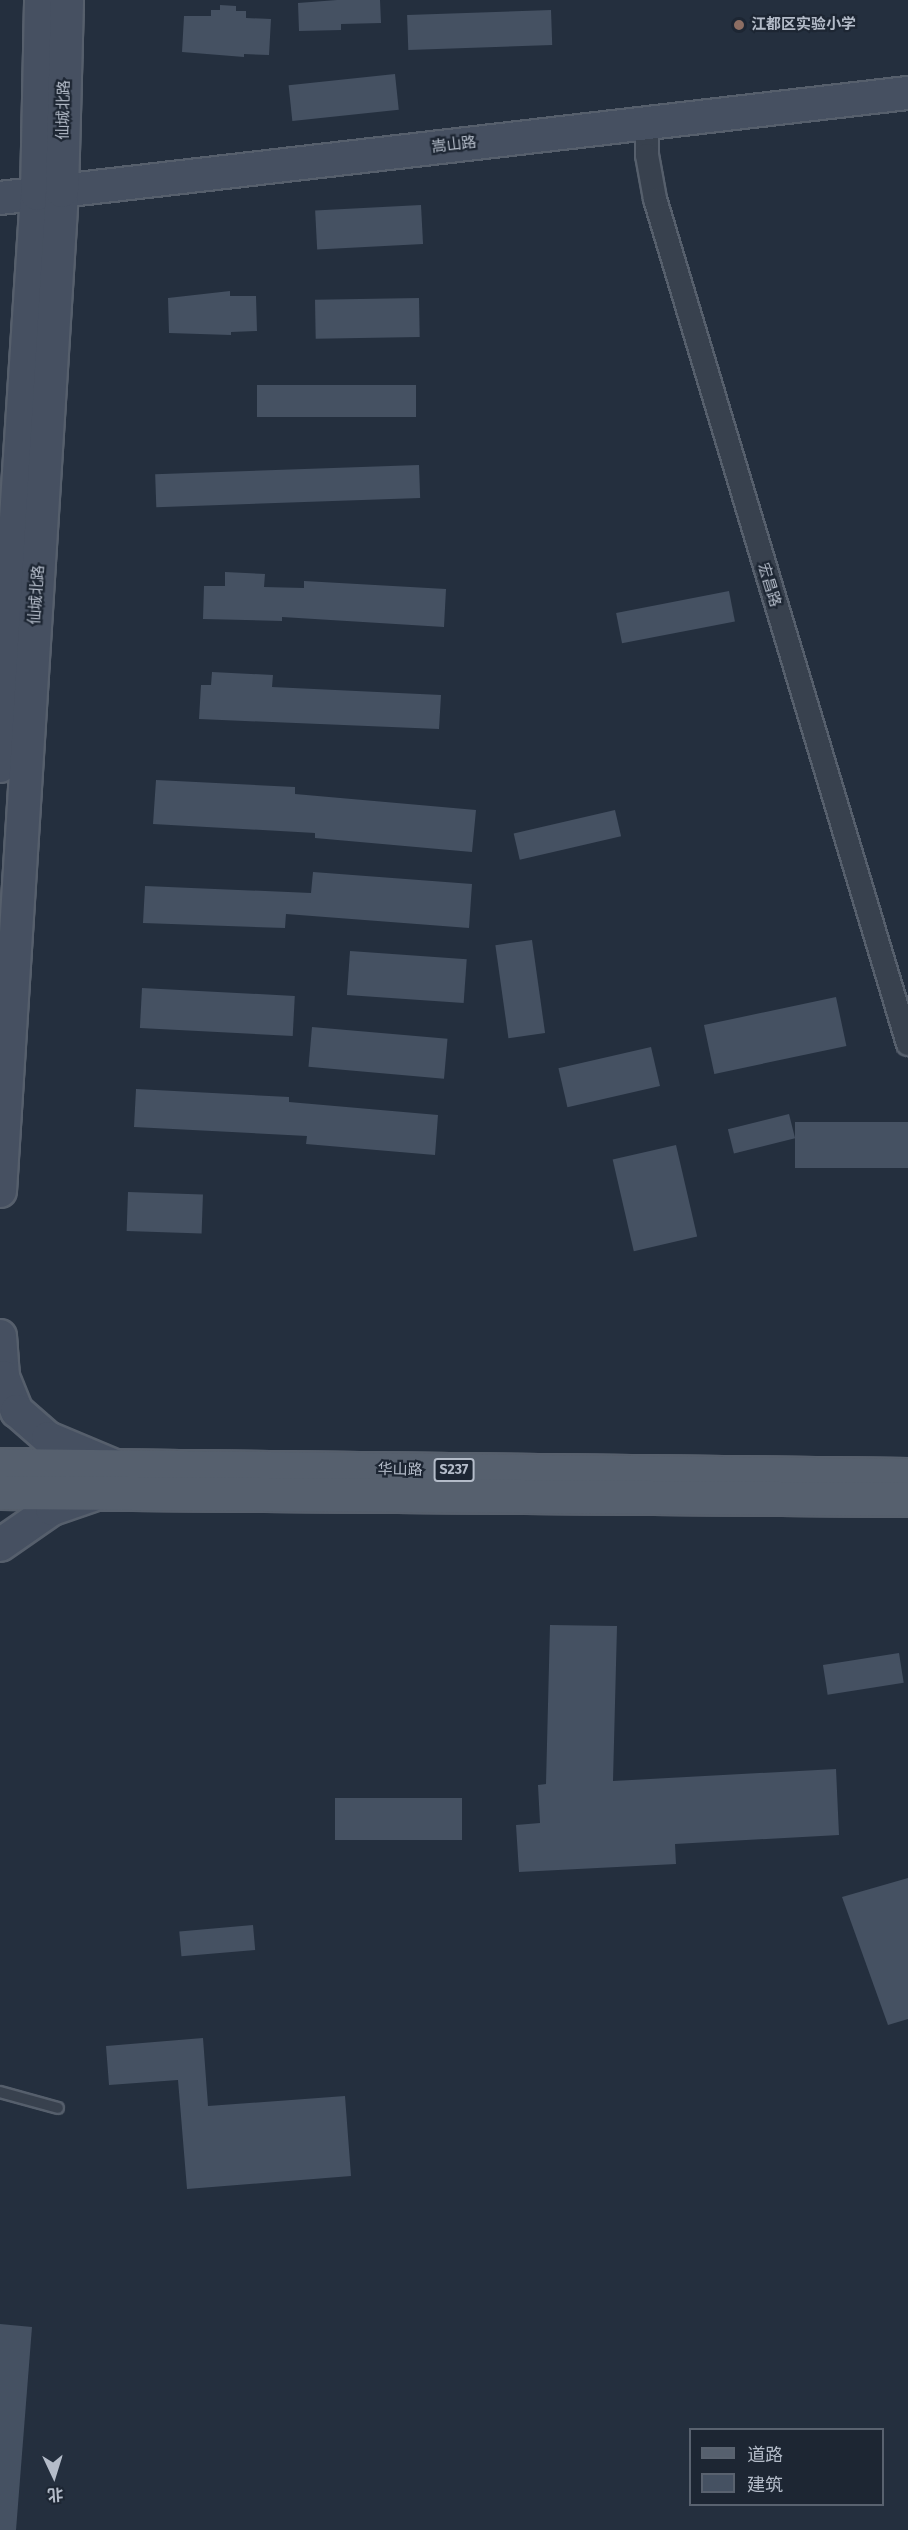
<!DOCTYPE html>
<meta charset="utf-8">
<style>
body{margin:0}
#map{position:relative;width:908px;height:2530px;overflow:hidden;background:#242f3e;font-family:"Fira Sans","Noto Sans SC",sans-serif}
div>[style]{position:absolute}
.building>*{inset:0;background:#455162;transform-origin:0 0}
.roads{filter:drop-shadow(2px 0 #565f6c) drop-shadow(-2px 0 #565f6c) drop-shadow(0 2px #565f6c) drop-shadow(0 -2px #565f6c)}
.lane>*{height:10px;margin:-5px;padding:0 5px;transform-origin:5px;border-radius:5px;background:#38414e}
.street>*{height:22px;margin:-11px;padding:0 11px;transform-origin:11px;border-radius:11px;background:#38414e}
.secondary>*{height:32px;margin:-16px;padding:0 16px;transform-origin:16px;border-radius:16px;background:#465061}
.primary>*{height:33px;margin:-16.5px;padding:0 16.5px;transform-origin:16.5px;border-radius:16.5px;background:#56606e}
.dots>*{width:16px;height:16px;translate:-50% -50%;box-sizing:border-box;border:3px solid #1d2633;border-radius:50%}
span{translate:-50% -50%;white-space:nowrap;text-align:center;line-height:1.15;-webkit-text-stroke:4.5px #1d2633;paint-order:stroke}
.shield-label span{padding:2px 4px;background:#1d2633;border:2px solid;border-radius:4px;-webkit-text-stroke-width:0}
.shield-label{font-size:14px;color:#b4bcc9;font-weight:700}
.poi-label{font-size:15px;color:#b4bcc9;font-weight:700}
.left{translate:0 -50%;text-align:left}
.street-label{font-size:15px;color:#b4bcc9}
.legend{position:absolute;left:689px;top:2428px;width:195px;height:78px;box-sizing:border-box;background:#1d2633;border:2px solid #59626f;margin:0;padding:8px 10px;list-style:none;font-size:18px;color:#b4bcc9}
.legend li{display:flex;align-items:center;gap:12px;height:30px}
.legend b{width:30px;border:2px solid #59626f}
.north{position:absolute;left:24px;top:2446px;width:60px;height:60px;-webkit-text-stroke:4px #1d2633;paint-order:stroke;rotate:176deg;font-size:16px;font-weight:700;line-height:24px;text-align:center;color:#b4bcc9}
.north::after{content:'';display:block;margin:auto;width:21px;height:27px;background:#b4bcc9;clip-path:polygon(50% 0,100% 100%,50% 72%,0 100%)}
</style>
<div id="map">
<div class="building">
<i style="clip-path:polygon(337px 0,380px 0,381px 23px,341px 24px,341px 30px,299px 31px,298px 3px)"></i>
<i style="clip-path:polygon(220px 5px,236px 6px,236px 11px,246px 11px,246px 18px,271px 19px,269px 55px,244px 54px,244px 57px,182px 52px,184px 16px,211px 16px,211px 10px,220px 10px)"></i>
<i style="left:551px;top:10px;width:35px;height:144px;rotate:88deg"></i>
<i style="left:395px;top:74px;width:36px;height:107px;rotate:84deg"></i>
<i style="left:421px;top:205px;width:39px;height:106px;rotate:87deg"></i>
<i style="clip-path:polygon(230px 291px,230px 296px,256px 296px,257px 331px,231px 332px,231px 335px,169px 333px,168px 298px)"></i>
<i style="left:419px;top:298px;width:39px;height:104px;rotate:89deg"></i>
<i style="left:257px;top:385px;width:159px;height:32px"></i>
<i style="left:419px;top:465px;width:33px;height:264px;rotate:88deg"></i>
<i style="clip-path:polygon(225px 572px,265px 574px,264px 587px,304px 588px,304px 581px,446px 589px,444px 627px,282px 617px,282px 621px,203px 619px,204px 586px,225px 586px)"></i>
<i style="left:729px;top:591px;width:31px;height:115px;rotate:79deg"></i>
<i style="clip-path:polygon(212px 672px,273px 675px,272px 687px,441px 695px,439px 729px,199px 719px,201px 685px,211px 685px)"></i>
<i style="clip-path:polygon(156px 780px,295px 787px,295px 794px,476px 810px,472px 852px,315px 838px,315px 833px,153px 824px)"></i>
<i style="left:615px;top:810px;width:27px;height:104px;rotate:77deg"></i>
<i style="clip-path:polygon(313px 872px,472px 884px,469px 928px,286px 914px,285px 928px,143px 923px,145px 886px,311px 893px)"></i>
<i style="left:532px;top:940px;width:94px;height:37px;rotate:82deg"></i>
<i style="left:350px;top:951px;width:117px;height:44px;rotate:4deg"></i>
<i style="left:142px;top:988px;width:153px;height:40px;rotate:3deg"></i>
<i style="left:836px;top:997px;width:50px;height:135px;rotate:78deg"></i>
<i style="left:312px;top:1027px;width:136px;height:40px;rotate:5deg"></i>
<i style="left:651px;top:1047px;width:40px;height:95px;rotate:77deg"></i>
<i style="clip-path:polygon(136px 1089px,289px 1097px,289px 1102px,438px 1115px,435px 1155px,306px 1144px,307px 1136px,134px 1127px)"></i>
<i style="left:789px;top:1114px;width:25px;height:63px;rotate:76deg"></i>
<i style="left:908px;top:1122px;width:46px;height:113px;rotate:90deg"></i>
<i style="left:676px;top:1145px;width:94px;height:65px;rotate:77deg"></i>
<i style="left:128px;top:1192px;width:75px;height:39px;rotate:2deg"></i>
<i style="clip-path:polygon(550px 1625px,617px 1626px,613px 1781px,836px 1769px,839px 1835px,675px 1844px,676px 1864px,519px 1872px,516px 1825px,540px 1823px,538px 1785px,546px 1784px)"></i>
<i style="left:899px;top:1653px;width:30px;height:77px;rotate:81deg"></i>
<i style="left:335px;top:1798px;width:127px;height:42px"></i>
<i style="clip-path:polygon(908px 1878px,908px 2019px,888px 2025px,842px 1897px)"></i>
<i style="left:253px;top:1925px;width:25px;height:74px;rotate:85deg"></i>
<i style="clip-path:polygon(203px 2038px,208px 2106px,345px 2096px,351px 2176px,187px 2189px,178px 2080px,109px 2085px,106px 2046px)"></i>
<i style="clip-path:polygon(0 2324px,32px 2327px,16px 2530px,0 2530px)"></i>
</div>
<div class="roads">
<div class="lane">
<i style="left:0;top:2092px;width:60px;rotate:15.4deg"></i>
</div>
<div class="street">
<i style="left:647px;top:123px;width:32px;rotate:90deg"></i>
<i style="left:647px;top:155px;width:45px;rotate:79.7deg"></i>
<i style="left:655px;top:199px;width:882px;rotate:73.33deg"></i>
</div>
<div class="secondary">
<i style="left:0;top:198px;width:914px;rotate:-6.6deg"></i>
<i style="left:0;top:766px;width:573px;rotate:-86.3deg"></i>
<i style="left:37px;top:194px;width:194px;rotate:-88.8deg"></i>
<i style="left:0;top:1191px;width:1002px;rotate:-86.45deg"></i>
<i style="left:62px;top:191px;width:191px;rotate:-88.5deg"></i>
<i style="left:0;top:1336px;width:41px;rotate:85.8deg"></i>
<i style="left:3px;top:1377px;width:37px;rotate:68deg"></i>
<i style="left:17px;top:1411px;width:41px;rotate:41.1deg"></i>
<i style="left:48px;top:1438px;width:73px;rotate:22.7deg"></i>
<i style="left:0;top:1545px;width:63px;rotate:-34.7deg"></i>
<i style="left:52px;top:1509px;width:43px;rotate:-18.9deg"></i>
</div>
<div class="primary">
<i style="left:0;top:1465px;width:908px;rotate:0.63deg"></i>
<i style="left:0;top:1492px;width:908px;rotate:0.44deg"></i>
</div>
</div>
<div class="dots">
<i style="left:739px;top:25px;background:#8d6e63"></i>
</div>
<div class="shield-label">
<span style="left:454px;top:1470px">S237</span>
</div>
<div class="poi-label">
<span class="left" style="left:751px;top:25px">江都区实验小学</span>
</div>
<div class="street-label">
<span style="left:64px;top:110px;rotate:-89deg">仙城北路</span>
<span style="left:454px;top:145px;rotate:-7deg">嵩山路</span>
<span style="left:769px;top:585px;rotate:73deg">宏昌路</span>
<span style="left:37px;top:595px;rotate:-86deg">仙城北路</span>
<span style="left:400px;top:1470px;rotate:1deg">华山路</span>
</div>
<ul class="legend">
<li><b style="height:8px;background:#56606e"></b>道路</li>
<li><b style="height:16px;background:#455162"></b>建筑</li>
</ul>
<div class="north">北</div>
</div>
